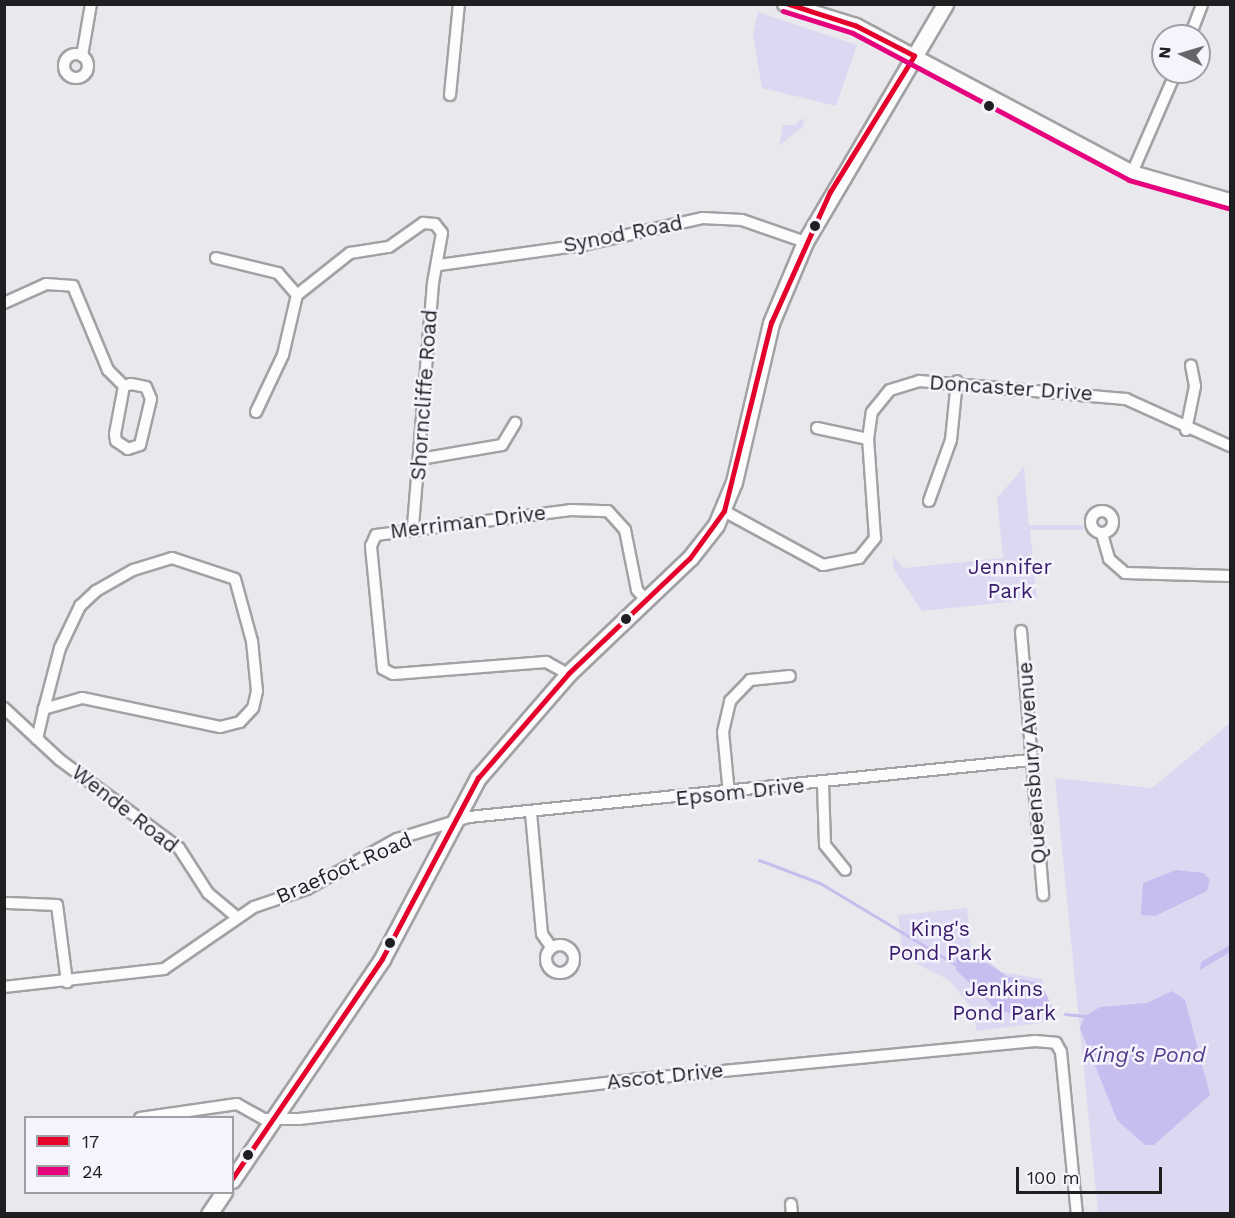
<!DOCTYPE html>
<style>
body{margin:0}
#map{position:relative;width:1235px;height:1218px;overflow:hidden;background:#e9e9ed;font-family:"Work Sans",sans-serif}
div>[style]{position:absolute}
.green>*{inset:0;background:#ddd8f2}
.water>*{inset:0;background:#c7bdee}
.stream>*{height:3px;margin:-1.5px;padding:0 1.5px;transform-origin:1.5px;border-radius:1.5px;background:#c7bdee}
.roads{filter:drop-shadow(2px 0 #a2a2a5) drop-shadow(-2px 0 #a2a2a5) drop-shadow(0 2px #a2a2a5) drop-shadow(0 -2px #a2a2a5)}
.minor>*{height:10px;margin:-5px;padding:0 5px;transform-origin:5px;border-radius:5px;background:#fcfcfc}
.minor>.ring{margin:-5px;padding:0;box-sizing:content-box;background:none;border:10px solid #fcfcfc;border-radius:50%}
.tertiary>*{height:14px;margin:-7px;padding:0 7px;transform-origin:7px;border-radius:7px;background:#fcfcfc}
.secondary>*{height:15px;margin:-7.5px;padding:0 7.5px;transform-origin:7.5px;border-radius:7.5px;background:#fcfcfc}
.bus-1>*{height:4.5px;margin:-2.25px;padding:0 2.25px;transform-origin:2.25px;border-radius:2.25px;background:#e4002b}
.bus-2>*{height:4.5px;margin:-2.25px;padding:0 2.25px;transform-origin:2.25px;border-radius:2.25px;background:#e5007d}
.dots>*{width:16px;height:16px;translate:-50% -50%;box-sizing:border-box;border:3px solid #f5f4fd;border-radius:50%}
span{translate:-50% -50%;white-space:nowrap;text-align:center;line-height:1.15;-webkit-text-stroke:5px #f5f4fd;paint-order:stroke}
.street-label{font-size:21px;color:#1f1f22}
.park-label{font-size:21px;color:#381c6b}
.water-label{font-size:22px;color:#563f8f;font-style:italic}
.frame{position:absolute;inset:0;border:6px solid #1f1f22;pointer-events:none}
.legend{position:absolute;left:24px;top:1116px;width:210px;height:78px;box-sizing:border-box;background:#f5f4fd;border:2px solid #9f9fa5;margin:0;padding:8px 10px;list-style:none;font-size:18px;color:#1f1f22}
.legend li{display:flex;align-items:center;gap:12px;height:30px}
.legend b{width:30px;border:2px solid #9f9fa5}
.north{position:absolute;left:1151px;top:24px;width:60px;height:60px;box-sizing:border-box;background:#f5f4fd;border:2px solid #9f9fa5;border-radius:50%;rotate:275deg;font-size:16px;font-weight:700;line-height:24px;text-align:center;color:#1f1f22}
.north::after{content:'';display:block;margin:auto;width:21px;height:27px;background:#666669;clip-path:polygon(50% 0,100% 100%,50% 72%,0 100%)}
.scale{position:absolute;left:1016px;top:1167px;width:146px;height:27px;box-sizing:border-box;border:3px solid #1f1f22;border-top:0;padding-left:8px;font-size:18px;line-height:21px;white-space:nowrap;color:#1f1f22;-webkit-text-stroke:4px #f5f4fd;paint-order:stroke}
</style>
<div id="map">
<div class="green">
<i style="clip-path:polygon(758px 12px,857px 45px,836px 106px,762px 88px,753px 34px)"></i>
<i style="clip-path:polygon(804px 117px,803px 126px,779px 146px,783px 125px,795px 125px)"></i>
<i style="clip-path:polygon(1024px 467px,1029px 525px,1082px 525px,1084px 530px,1030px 530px,1037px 599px,922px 611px,894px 569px,892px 556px,904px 568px,1003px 558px,997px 498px)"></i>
<i style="clip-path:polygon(1230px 723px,1230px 1213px,1098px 1213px,1055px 778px,1152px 788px)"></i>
<i style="clip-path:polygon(967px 908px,971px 948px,1002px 972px,1042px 979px,1049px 1022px,976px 1031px,974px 1011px,949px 980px,903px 957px,898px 915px)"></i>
</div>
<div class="water">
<i style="clip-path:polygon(1176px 870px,1204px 873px,1210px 880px,1207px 891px,1155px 916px,1141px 915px,1143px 883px)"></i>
<i style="clip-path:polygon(1230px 945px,1230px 952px,1200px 970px,1201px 962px)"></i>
<i style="clip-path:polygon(962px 956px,981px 959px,1008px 977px,1041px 983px,1054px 1011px,1021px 1016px,996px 1009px,956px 970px,956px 958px)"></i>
<i style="clip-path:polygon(1172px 991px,1185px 1000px,1210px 1095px,1154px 1145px,1145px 1145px,1117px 1120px,1080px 1028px,1085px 1016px,1100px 1007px,1147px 1003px)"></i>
</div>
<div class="stream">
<i style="left:759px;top:860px;width:65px;rotate:20.7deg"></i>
<i style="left:820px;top:883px;width:161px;rotate:31deg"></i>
<i style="left:1065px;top:1014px;width:20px;rotate:6deg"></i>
</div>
<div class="roads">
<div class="minor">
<i style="left:1190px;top:36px;width:34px;rotate:-69deg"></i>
<i class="ring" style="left:64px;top:54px;width:14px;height:14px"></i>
<i style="left:82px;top:56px;width:53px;rotate:-80.2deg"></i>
<i style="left:450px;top:95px;width:91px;rotate:-84.4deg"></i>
<i style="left:1132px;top:173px;width:110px;rotate:-66.5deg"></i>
<i style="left:216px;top:258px;width:64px;rotate:13.6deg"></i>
<i style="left:278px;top:273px;width:29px;rotate:49deg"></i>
<i style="left:297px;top:295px;width:68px;rotate:-38.4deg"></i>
<i style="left:350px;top:253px;width:39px;rotate:-9deg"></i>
<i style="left:389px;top:247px;width:42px;rotate:-35.2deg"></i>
<i style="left:423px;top:223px;width:12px;rotate:5deg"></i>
<i style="left:435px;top:224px;width:11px;rotate:52deg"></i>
<i style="left:442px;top:233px;width:51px;rotate:100.2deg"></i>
<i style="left:433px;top:283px;width:245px;rotate:94.7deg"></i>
<i style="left:439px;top:265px;width:145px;rotate:-7.9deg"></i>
<i style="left:583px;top:245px;width:123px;rotate:-12.7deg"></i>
<i style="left:703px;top:218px;width:39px;rotate:3deg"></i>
<i style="left:742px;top:220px;width:67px;rotate:19.2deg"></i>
<i style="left:4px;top:303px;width:46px;rotate:-24.3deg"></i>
<i style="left:46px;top:284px;width:27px;rotate:4deg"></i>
<i style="left:73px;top:286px;width:91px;rotate:67.4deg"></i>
<i style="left:108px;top:370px;width:23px;rotate:45deg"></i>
<i style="left:131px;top:384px;width:15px;rotate:11deg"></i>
<i style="left:146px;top:387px;width:13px;rotate:67deg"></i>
<i style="left:151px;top:399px;width:47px;rotate:103.4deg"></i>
<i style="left:140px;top:445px;width:13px;rotate:162deg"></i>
<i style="left:128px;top:449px;width:14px;rotate:-146deg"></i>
<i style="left:116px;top:441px;width:7px;rotate:-98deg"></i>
<i style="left:115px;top:434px;width:49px;rotate:-79.4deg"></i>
<i style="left:124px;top:386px;width:7px;rotate:-16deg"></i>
<i style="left:256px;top:412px;width:63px;rotate:-64.7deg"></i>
<i style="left:283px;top:355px;width:62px;rotate:-76.9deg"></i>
<i style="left:817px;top:428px;width:52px;rotate:12.2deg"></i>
<i style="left:1186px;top:430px;width:45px;rotate:-78.4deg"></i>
<i style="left:1195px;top:386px;width:21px;rotate:-101deg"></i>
<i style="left:420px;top:459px;width:83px;rotate:-9.7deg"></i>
<i style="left:502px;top:445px;width:26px;rotate:-59deg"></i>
<i style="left:929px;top:501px;width:65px;rotate:-70.2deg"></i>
<i style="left:951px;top:440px;width:59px;rotate:-84.2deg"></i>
<i class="ring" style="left:1091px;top:511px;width:12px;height:12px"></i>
<i style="left:724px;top:511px;width:113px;rotate:28.6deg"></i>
<i style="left:823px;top:565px;width:37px;rotate:-11deg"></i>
<i style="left:859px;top:558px;width:26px;rotate:-51deg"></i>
<i style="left:875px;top:538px;width:99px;rotate:-94deg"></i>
<i style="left:868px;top:439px;width:27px;rotate:-82deg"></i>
<i style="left:872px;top:412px;width:28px;rotate:-51deg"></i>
<i style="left:890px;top:390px;width:30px;rotate:-17deg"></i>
<i style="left:919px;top:381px;width:208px;rotate:5deg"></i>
<i style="left:1126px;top:399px;width:114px;rotate:24.3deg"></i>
<i style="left:1102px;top:534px;width:26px;rotate:74deg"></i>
<i style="left:1109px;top:559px;width:21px;rotate:41deg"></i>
<i style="left:1125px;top:573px;width:105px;rotate:1.6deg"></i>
<i style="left:1021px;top:631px;width:265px;rotate:85.2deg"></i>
<i style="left:568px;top:674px;width:25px;rotate:-151deg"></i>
<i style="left:546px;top:662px;width:153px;rotate:175.5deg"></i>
<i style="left:393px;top:674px;width:11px;rotate:-153deg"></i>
<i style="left:383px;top:669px;width:124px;rotate:-95.6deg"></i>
<i style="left:371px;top:546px;width:12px;rotate:-66deg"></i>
<i style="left:376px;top:535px;width:196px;rotate:-7.3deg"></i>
<i style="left:570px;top:510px;width:38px;rotate:2deg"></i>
<i style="left:608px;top:511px;width:25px;rotate:48deg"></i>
<i style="left:625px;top:530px;width:61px;rotate:78.7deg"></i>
<i style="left:637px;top:590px;width:12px;rotate:48deg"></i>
<i style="left:4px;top:708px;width:76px;rotate:42.9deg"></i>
<i style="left:60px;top:760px;width:148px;rotate:36.5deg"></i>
<i style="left:179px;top:848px;width:54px;rotate:57.2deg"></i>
<i style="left:208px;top:893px;width:38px;rotate:40deg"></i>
<i style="left:37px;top:739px;width:31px;rotate:-77deg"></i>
<i style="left:44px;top:709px;width:63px;rotate:-75.3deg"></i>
<i style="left:60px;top:648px;width:47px;rotate:-64.5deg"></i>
<i style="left:80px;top:606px;width:22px;rotate:-43deg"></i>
<i style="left:96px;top:591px;width:43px;rotate:-29.6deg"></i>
<i style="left:133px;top:570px;width:41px;rotate:-17.1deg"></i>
<i style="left:172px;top:558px;width:66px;rotate:18.4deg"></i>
<i style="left:235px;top:579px;width:64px;rotate:74.7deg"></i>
<i style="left:252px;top:641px;width:50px;rotate:84.3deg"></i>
<i style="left:257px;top:691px;width:17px;rotate:103deg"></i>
<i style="left:253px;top:708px;width:19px;rotate:133deg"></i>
<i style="left:240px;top:722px;width:21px;rotate:166deg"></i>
<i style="left:220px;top:727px;width:141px;rotate:-168.1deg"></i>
<i style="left:82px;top:698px;width:40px;rotate:164deg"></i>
<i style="left:823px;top:784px;width:61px;rotate:88.1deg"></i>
<i style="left:825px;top:845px;width:32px;rotate:51deg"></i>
<i style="left:729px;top:794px;width:62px;rotate:-95.5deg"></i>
<i style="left:723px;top:732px;width:32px;rotate:-77deg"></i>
<i style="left:730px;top:701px;width:29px;rotate:-46deg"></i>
<i style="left:750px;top:680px;width:40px;rotate:-5.7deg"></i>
<i style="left:531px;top:813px;width:121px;rotate:84.8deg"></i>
<i style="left:542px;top:934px;width:16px;rotate:55deg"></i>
<i style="left:8px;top:903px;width:49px;rotate:2.3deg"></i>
<i style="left:57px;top:905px;width:78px;rotate:82.6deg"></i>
<i class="ring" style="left:546px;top:945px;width:18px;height:18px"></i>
<i style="left:4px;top:987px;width:161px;rotate:-6.4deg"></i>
<i style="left:164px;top:969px;width:109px;rotate:-34.6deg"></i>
<i style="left:254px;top:907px;width:56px;rotate:-18.8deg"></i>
<i style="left:307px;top:889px;width:103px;rotate:-29.1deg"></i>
<i style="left:397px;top:839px;width:75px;rotate:-17deg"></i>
<i style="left:469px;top:817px;width:564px;rotate:-5.8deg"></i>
<i style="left:140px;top:1118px;width:98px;rotate:-8.2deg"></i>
<i style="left:237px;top:1104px;width:31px;rotate:29deg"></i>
<i style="left:264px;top:1119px;width:35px"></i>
<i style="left:299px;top:1119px;width:343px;rotate:-6.7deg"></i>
<i style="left:640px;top:1079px;width:397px;rotate:-5.5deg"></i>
<i style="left:1035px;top:1041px;width:21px;rotate:5deg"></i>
<i style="left:1056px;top:1043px;width:10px;rotate:61deg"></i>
<i style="left:1061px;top:1052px;width:163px;rotate:84.4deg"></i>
<i style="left:791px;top:1204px;width:10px;rotate:84deg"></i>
</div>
<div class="tertiary">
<i style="left:785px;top:4px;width:74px;rotate:17.2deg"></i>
<i style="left:856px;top:26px;width:313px;rotate:28deg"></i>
<i style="left:1132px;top:173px;width:102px;rotate:15.9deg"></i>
</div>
<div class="secondary">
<i style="left:232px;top:1180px;width:267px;rotate:-55.8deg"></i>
<i style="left:382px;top:959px;width:205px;rotate:-62.1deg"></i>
<i style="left:478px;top:778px;width:138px;rotate:-49.1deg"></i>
<i style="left:568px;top:674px;width:168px;rotate:-43.6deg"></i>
<i style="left:690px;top:558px;width:42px;rotate:-51.8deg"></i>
<i style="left:716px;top:525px;width:47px;rotate:-67.3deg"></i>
<i style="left:734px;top:482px;width:163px;rotate:-76.9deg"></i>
<i style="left:771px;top:323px;width:88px;rotate:-67.2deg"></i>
<i style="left:805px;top:242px;width:276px;rotate:-59.5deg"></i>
<i style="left:209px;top:1214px;width:27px;rotate:-56deg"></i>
</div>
</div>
<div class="bus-1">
<i style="left:232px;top:1179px;width:266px;rotate:-55.7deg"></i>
<i style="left:382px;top:959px;width:205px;rotate:-62.1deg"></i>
<i style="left:478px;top:778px;width:138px;rotate:-49.1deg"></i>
<i style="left:568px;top:674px;width:168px;rotate:-43.6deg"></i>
<i style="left:690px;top:558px;width:58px;rotate:-54.1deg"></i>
<i style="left:724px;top:511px;width:194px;rotate:-76deg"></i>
<i style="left:771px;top:323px;width:144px;rotate:-65.8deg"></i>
<i style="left:830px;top:192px;width:160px;rotate:-58.3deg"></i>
<i style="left:914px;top:56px;width:65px;rotate:-152.7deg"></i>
<i style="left:856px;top:26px;width:72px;rotate:-162.3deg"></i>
</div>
<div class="bus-2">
<i style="left:783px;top:11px;width:73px;rotate:17.4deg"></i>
<i style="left:853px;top:33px;width:313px;rotate:28deg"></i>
<i style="left:1129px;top:180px;width:103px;rotate:15.8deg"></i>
</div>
<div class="dots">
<i style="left:989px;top:106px;background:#1f1f22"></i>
<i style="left:815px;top:226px;background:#1f1f22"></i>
<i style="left:626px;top:619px;background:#1f1f22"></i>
<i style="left:390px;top:943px;background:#1f1f22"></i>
<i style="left:248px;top:1155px;background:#1f1f22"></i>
</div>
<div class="street-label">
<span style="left:623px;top:234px;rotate:-11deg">Synod Road</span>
<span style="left:1011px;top:388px;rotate:4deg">Doncaster Drive</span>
<span style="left:424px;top:395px;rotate:-86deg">Shorncliffe Road</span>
<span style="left:468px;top:522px;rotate:-7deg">Merriman Drive</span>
<span style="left:1032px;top:763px;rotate:-94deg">Queensbury Avenue</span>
<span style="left:740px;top:792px;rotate:-6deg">Epsom Drive</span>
<span style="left:125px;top:809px;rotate:38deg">Wende Road</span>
<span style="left:344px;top:868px;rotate:-24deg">Braefoot Road</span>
<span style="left:665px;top:1076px;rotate:-6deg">Ascot Drive</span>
</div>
<div class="park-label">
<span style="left:1010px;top:579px">Jennifer<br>Park</span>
<span style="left:940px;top:941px">King's<br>Pond Park</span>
<span style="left:1004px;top:1001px">Jenkins<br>Pond Park</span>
</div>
<div class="water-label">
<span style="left:1144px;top:1055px">King's Pond</span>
</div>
<div class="frame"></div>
<ul class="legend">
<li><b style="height:8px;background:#e4002b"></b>17</li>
<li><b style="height:8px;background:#e5007d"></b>24</li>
</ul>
<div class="north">N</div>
<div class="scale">100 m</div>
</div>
